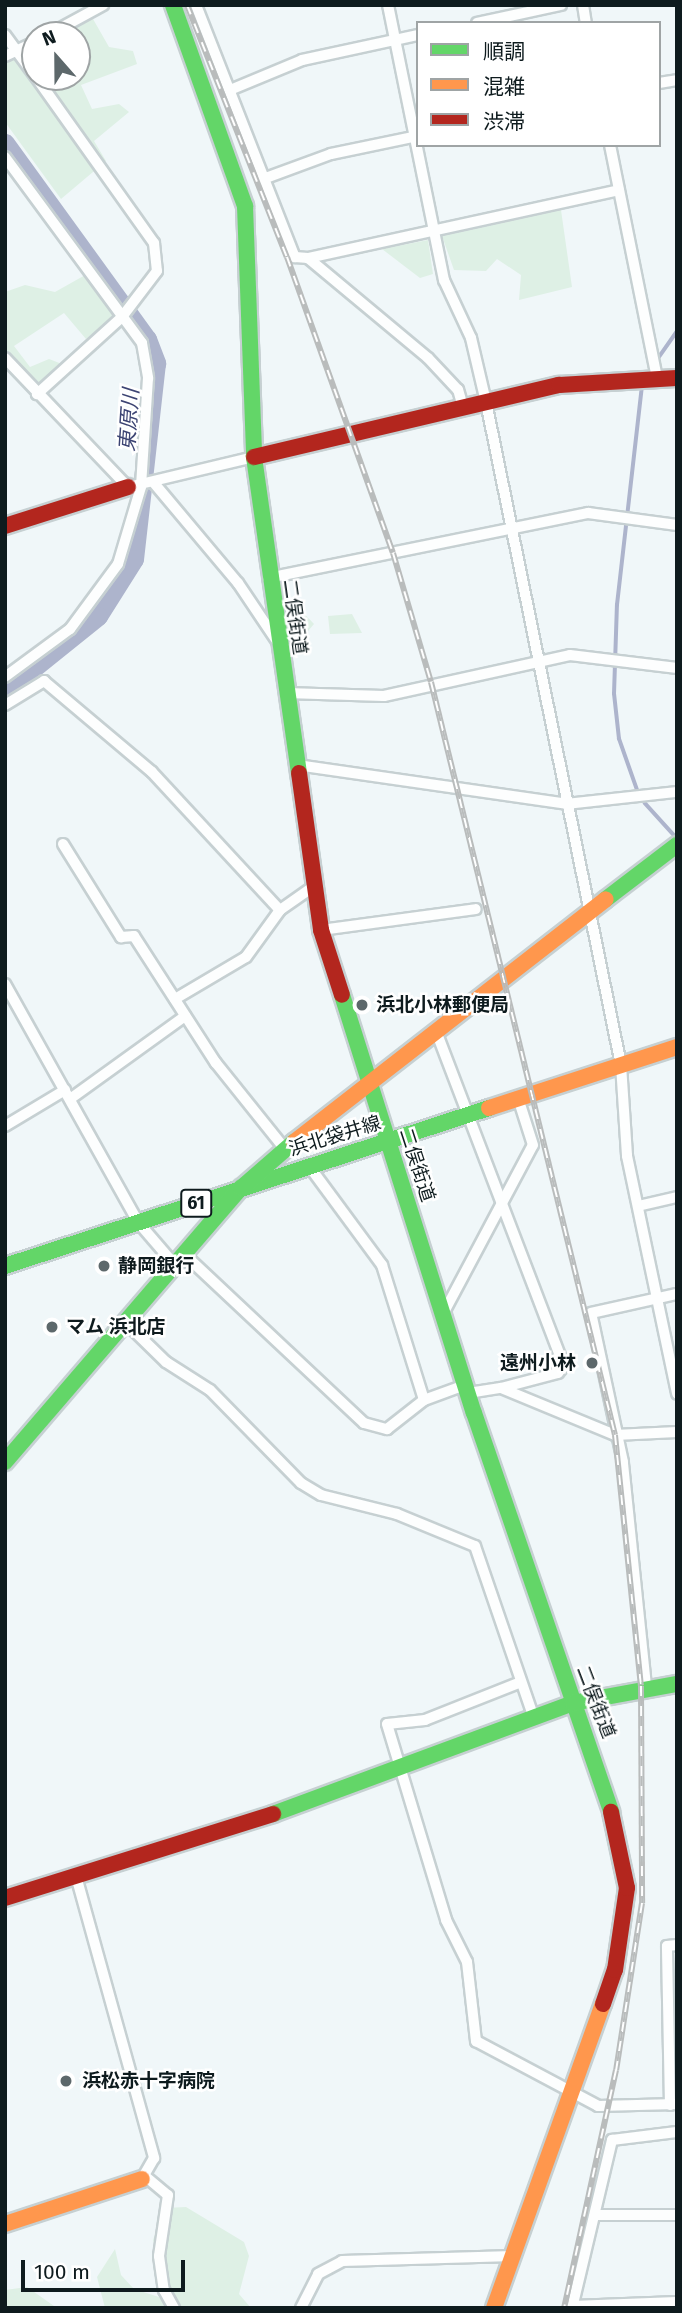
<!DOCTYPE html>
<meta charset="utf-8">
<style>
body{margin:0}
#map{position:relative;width:682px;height:2313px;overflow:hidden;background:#f0f7f9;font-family:"Fira Sans","Noto Sans JP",sans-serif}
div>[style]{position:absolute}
.green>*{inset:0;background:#def0e5}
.stream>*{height:3.5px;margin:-1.75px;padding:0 1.75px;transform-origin:1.75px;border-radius:1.75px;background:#adb4cc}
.river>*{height:19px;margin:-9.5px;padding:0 9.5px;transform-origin:9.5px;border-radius:9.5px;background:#adb4cc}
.roads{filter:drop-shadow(2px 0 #c6d0d2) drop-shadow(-2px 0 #c6d0d2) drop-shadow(0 2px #c6d0d2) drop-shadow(0 -2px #c6d0d2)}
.street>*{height:10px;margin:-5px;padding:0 5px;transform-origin:5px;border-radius:5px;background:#fdfefe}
.fast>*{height:16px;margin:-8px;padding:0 8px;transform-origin:8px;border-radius:8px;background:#63d668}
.slow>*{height:16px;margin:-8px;padding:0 8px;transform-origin:8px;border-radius:8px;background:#ff974d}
.jam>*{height:16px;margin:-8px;padding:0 8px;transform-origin:8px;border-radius:8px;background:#b3261e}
.rail>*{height:6px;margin-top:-3px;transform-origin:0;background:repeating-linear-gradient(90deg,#fff 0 10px,#b9bcbc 0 20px);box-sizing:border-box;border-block:2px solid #b9bcbc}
.dots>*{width:19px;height:19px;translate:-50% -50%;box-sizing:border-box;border:4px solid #fff;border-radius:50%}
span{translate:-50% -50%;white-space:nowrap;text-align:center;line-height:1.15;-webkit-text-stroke:5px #fff;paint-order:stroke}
.shield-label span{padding:2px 5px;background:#fff;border:2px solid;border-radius:5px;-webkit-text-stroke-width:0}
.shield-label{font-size:18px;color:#0e1b1e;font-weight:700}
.street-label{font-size:19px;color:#0e1b1e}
.poi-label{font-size:19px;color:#0e1b1e;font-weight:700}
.left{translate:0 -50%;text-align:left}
.right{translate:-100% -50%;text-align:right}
.water-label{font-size:21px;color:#3c4473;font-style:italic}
.frame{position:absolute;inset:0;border:7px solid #0e1b1e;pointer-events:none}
.legend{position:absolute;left:416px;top:21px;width:245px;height:126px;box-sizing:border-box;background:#fff;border:2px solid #9fa4a5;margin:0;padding:9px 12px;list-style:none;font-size:21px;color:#0e1b1e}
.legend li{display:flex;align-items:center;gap:14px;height:35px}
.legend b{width:35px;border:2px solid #9fa4a5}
.north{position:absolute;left:21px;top:21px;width:70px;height:70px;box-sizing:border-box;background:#fff;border:2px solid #9fa4a5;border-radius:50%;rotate:339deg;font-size:19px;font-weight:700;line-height:28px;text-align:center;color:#0e1b1e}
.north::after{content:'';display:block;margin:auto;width:24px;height:32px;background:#5d686b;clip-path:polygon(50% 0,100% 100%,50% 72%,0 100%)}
.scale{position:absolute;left:21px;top:2260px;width:164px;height:32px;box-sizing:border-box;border:4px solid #0e1b1e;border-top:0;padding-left:9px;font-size:21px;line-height:24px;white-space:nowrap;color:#0e1b1e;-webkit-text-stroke:5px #fff;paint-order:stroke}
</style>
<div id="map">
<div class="green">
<i style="clip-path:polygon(93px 19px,109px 47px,133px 51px,137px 64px,81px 85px,92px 109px,119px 104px,129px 112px,94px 141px,106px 161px,61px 199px,5px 122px,5px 57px,35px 44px,35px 77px,77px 77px,77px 35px,55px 35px)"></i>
<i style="clip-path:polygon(561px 210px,572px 287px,519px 300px,521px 275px,497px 259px,486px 271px,454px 270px,442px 236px)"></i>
<i style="clip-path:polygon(428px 240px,433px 274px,420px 278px,382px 249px)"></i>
<i style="clip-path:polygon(87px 274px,114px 318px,86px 339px,64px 313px,14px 346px,30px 367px,49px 359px,62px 364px,39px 386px,5px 350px,5px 292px,25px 285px,55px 292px)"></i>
<i style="clip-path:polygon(297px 606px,314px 624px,308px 631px,285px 629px,283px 611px)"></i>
<i style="clip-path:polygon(352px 614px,362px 633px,330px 634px,328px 616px)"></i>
<i style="clip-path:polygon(186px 2207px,244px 2242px,249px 2256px,239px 2294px,251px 2308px,105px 2308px,97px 2277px,115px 2249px,121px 2275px,134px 2289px,159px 2297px,166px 2307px,172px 2304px,153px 2240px,165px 2208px)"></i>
<i style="clip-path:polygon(27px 2287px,54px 2306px,58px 2308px,5px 2308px,5px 2290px)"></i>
</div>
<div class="stream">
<i style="left:659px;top:357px;width:32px;rotate:-55deg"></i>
<i style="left:638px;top:793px;width:57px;rotate:-109.4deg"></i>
<i style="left:619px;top:739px;width:45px;rotate:-96.3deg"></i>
<i style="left:614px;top:694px;width:89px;rotate:-88.1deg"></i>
<i style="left:617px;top:605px;width:220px;rotate:-83.5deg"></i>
<i style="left:645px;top:803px;width:43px;rotate:47.8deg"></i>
</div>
<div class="river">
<i style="left:5px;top:143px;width:242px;rotate:54.1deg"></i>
<i style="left:147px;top:339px;width:26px;rotate:69deg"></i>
<i style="left:156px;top:363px;width:197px;rotate:96.4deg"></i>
<i style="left:134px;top:559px;width:67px;rotate:122.3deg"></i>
<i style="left:98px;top:616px;width:119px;rotate:141.1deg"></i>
</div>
<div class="roads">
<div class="street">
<i style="left:196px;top:5px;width:271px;rotate:68.6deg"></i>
<i style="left:295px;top:257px;width:13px;rotate:4deg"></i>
<i style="left:388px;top:5px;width:281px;rotate:78.5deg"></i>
<i style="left:444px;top:280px;width:64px;rotate:65deg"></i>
<i style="left:471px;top:338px;width:66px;rotate:76.8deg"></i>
<i style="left:486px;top:402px;width:677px;rotate:78.49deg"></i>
<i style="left:621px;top:1065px;width:91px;rotate:86.2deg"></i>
<i style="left:627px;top:1156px;width:243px;rotate:78.1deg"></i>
<i style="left:583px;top:5px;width:18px;rotate:81deg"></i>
<i style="left:477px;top:23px;width:86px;rotate:-12.1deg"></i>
<i style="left:5px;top:35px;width:51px;rotate:53.8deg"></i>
<i style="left:48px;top:35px;width:63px;rotate:-28.6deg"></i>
<i style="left:5px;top:56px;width:33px;rotate:-25deg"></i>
<i style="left:36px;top:77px;width:204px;rotate:54.6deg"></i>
<i style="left:154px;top:243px;width:28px;rotate:84deg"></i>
<i style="left:157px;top:271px;width:58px;rotate:127.3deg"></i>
<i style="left:122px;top:317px;width:115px;rotate:137.8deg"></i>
<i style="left:659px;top:83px;width:18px;rotate:-9deg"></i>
<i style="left:230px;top:90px;width:78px;rotate:-22.6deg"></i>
<i style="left:302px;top:60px;width:119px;rotate:-12.2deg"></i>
<i style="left:610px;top:145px;width:238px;rotate:78.6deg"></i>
<i style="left:5px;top:157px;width:231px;rotate:53.6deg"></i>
<i style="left:142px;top:343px;width:36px;rotate:80deg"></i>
<i style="left:148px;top:378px;width:109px;rotate:93.7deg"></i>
<i style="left:141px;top:487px;width:80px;rotate:106.6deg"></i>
<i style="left:118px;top:564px;width:81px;rotate:126.4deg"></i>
<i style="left:70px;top:629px;width:81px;rotate:143.6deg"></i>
<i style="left:263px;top:179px;width:72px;rotate:-20.2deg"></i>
<i style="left:331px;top:154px;width:89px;rotate:-11.7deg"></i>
<i style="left:5px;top:358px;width:178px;rotate:46.4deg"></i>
<i style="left:128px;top:487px;width:130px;rotate:-13.4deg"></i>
<i style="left:463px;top:407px;width:18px;rotate:-106deg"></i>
<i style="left:458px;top:390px;width:44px;rotate:-133.2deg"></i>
<i style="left:428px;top:358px;width:156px;rotate:-140.2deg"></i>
<i style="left:308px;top:258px;width:318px;rotate:-12.3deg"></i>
<i style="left:154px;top:483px;width:131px;rotate:50deg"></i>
<i style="left:238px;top:583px;width:70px;rotate:56.1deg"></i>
<i style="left:268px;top:578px;width:327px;rotate:-11.5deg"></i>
<i style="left:588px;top:513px;width:90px;rotate:7.7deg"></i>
<i style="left:286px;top:693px;width:98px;rotate:1.8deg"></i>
<i style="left:384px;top:696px;width:190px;rotate:-12.4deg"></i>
<i style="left:570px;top:655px;width:108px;rotate:6.9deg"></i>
<i style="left:5px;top:705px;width:46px;rotate:-31.6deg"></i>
<i style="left:44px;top:681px;width:141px;rotate:40.1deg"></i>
<i style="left:152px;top:772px;width:188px;rotate:47.2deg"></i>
<i style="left:297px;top:765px;width:272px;rotate:8.2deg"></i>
<i style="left:566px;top:804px;width:112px;rotate:-6.2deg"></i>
<i style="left:63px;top:844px;width:110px;rotate:58.1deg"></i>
<i style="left:121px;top:937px;width:13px;rotate:-4deg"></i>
<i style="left:134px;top:936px;width:151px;rotate:57.2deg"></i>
<i style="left:216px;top:1063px;width:110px;rotate:51.3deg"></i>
<i style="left:321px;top:930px;width:156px;rotate:-7.7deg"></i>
<i style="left:5px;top:984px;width:273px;rotate:60.8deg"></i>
<i style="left:138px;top:1222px;width:57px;rotate:49.3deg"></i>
<i style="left:175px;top:999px;width:82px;rotate:-30.6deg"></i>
<i style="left:246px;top:957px;width:58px;rotate:-54.1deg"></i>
<i style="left:280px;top:910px;width:39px;rotate:-35deg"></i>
<i style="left:436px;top:1031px;width:359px;rotate:69.1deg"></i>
<i style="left:564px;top:1366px;width:9px;rotate:131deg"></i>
<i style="left:558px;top:1373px;width:59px;rotate:165.3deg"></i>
<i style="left:70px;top:1099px;width:142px;rotate:-35.8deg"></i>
<i style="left:5px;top:1126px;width:70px;rotate:-31deg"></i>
<i style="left:309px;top:1166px;width:123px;rotate:53.6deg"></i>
<i style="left:382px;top:1265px;width:141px;rotate:72.7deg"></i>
<i style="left:638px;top:1206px;width:40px;rotate:-13deg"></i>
<i style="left:184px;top:1254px;width:247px;rotate:43.2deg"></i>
<i style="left:364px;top:1423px;width:24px;rotate:15deg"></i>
<i style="left:387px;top:1429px;width:47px;rotate:-38.1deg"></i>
<i style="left:424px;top:1400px;width:44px;rotate:-20.1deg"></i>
<i style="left:443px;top:1314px;width:191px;rotate:-62deg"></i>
<i style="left:533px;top:1145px;width:49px;rotate:-107.7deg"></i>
<i style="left:126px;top:1323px;width:56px;rotate:44.3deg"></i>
<i style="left:166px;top:1362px;width:52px;rotate:32.5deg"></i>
<i style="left:210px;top:1390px;width:130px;rotate:45.6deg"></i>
<i style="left:301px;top:1483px;width:23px;rotate:31deg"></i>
<i style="left:321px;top:1495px;width:78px;rotate:14deg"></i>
<i style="left:397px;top:1514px;width:84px;rotate:22.3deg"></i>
<i style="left:475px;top:1546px;width:182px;rotate:71.1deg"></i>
<i style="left:468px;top:1393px;width:33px;rotate:-9deg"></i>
<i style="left:501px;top:1388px;width:123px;rotate:22.4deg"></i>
<i style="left:615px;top:1435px;width:62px;rotate:-2.8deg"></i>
<i style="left:521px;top:1682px;width:103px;rotate:158.4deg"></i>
<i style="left:425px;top:1720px;width:38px;rotate:174deg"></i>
<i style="left:387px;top:1724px;width:205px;rotate:73.2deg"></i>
<i style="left:446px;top:1920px;width:47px;rotate:63.4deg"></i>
<i style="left:467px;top:1962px;width:80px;rotate:83.5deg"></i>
<i style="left:476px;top:2041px;width:138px;rotate:28deg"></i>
<i style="left:598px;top:2106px;width:79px;rotate:-1.5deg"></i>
<i style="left:646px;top:1686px;width:225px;rotate:-95.9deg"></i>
<i style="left:623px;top:1462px;width:152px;rotate:-102.1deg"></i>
<i style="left:591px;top:1313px;width:88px;rotate:-12.5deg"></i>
<i style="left:76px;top:1876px;width:293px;rotate:74.5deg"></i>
<i style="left:154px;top:2158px;width:24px;rotate:120deg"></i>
<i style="left:670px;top:2105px;width:159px;rotate:-91.1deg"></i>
<i style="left:667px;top:1946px;width:10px;rotate:-6deg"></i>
<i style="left:145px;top:2176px;width:30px;rotate:40deg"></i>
<i style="left:168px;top:2195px;width:62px;rotate:98.4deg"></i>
<i style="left:159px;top:2256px;width:34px;rotate:82deg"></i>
<i style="left:164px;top:2290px;width:21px;rotate:61deg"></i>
<i style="left:595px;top:2215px;width:82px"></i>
<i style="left:572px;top:2306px;width:105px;rotate:-2.2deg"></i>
<i style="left:301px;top:2308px;width:38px;rotate:-63deg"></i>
<i style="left:318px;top:2274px;width:27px;rotate:-28deg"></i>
<i style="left:342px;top:2261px;width:171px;rotate:-1.7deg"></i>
<i style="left:572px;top:2308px;width:173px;rotate:-76.6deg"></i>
<i style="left:612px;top:2140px;width:65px;rotate:-7deg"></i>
</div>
<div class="fast">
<i style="left:173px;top:5px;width:214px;rotate:70.3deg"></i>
<i style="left:245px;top:206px;width:251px;rotate:87.9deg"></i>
<i style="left:254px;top:457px;width:319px;rotate:81.9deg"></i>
<i style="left:606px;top:899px;width:89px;rotate:-37.3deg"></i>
<i style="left:342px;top:995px;width:438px;rotate:72.5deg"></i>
<i style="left:474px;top:1413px;width:422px;rotate:71deg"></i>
<i style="left:5px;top:1266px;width:509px;rotate:-18.08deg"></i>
<i style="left:5px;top:1462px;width:362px;rotate:-49.3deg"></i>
<i style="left:241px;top:1188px;width:70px;rotate:-41deg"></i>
<i style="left:273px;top:1814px;width:320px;rotate:-20.3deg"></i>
<i style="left:573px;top:1703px;width:106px;rotate:-10.4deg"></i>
</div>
<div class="slow">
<i style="left:489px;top:1108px;width:198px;rotate:-18deg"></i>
<i style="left:294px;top:1142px;width:395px;rotate:-37.9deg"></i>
<i style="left:5px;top:2224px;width:144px;rotate:-18.2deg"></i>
<i style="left:494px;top:2308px;width:323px;rotate:-70.3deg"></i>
</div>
<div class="jam">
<i style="left:254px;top:457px;width:313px;rotate:-13.3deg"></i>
<i style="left:559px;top:385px;width:118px;rotate:-3.4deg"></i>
<i style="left:5px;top:526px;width:129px;rotate:-17.6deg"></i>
<i style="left:299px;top:773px;width:159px;rotate:82deg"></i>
<i style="left:321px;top:930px;width:68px;rotate:72.1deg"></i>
<i style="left:5px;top:1898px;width:281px;rotate:-17.4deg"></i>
<i style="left:603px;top:2004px;width:36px;rotate:-71deg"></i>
<i style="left:615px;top:1970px;width:83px;rotate:-81.7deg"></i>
<i style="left:627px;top:1888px;width:78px;rotate:-101.9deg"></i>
</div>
</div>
<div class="rail">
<i style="left:187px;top:5px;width:271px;rotate:68.4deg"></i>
<i style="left:287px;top:257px;width:314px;rotate:70.3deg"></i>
<i style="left:393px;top:553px;width:134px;rotate:73.6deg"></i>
<i style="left:431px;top:682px;width:775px;rotate:76.27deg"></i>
<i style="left:615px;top:1435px;width:252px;rotate:84.1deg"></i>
<i style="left:641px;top:1686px;width:217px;rotate:89.7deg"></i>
<i style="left:642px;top:1903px;width:169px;rotate:98.8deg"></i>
<i style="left:616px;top:2070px;width:244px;rotate:102.3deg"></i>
</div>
<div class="dots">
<i style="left:362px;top:1005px;background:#5d686b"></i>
<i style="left:104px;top:1266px;background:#5d686b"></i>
<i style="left:52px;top:1327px;background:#5d686b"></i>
<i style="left:592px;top:1363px;background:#5d686b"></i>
<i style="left:66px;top:2081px;background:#5d686b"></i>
</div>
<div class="shield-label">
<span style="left:196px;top:1203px">61</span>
</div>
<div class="street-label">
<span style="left:295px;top:617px;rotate:82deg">二俣街道</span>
<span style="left:335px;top:1136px;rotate:-17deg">浜北袋井線</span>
<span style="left:417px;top:1165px;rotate:72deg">二俣街道</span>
<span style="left:596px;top:1702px;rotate:69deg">二俣街道</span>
</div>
<div class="poi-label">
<span class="left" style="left:376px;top:1005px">浜北小林郵便局</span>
<span class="left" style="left:118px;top:1266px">静岡銀行</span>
<span class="left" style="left:66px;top:1327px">マム 浜北店</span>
<span class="right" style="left:576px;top:1363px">遠州小林</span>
<span class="left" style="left:82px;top:2081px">浜松赤十字病院</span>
</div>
<div class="water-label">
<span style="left:129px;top:420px;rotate:-86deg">東原川</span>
</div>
<div class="frame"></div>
<ul class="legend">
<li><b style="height:9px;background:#63d668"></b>順調</li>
<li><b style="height:9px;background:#ff974d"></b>混雑</li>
<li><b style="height:9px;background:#b3261e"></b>渋滞</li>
</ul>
<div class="north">N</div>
<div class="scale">100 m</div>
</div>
